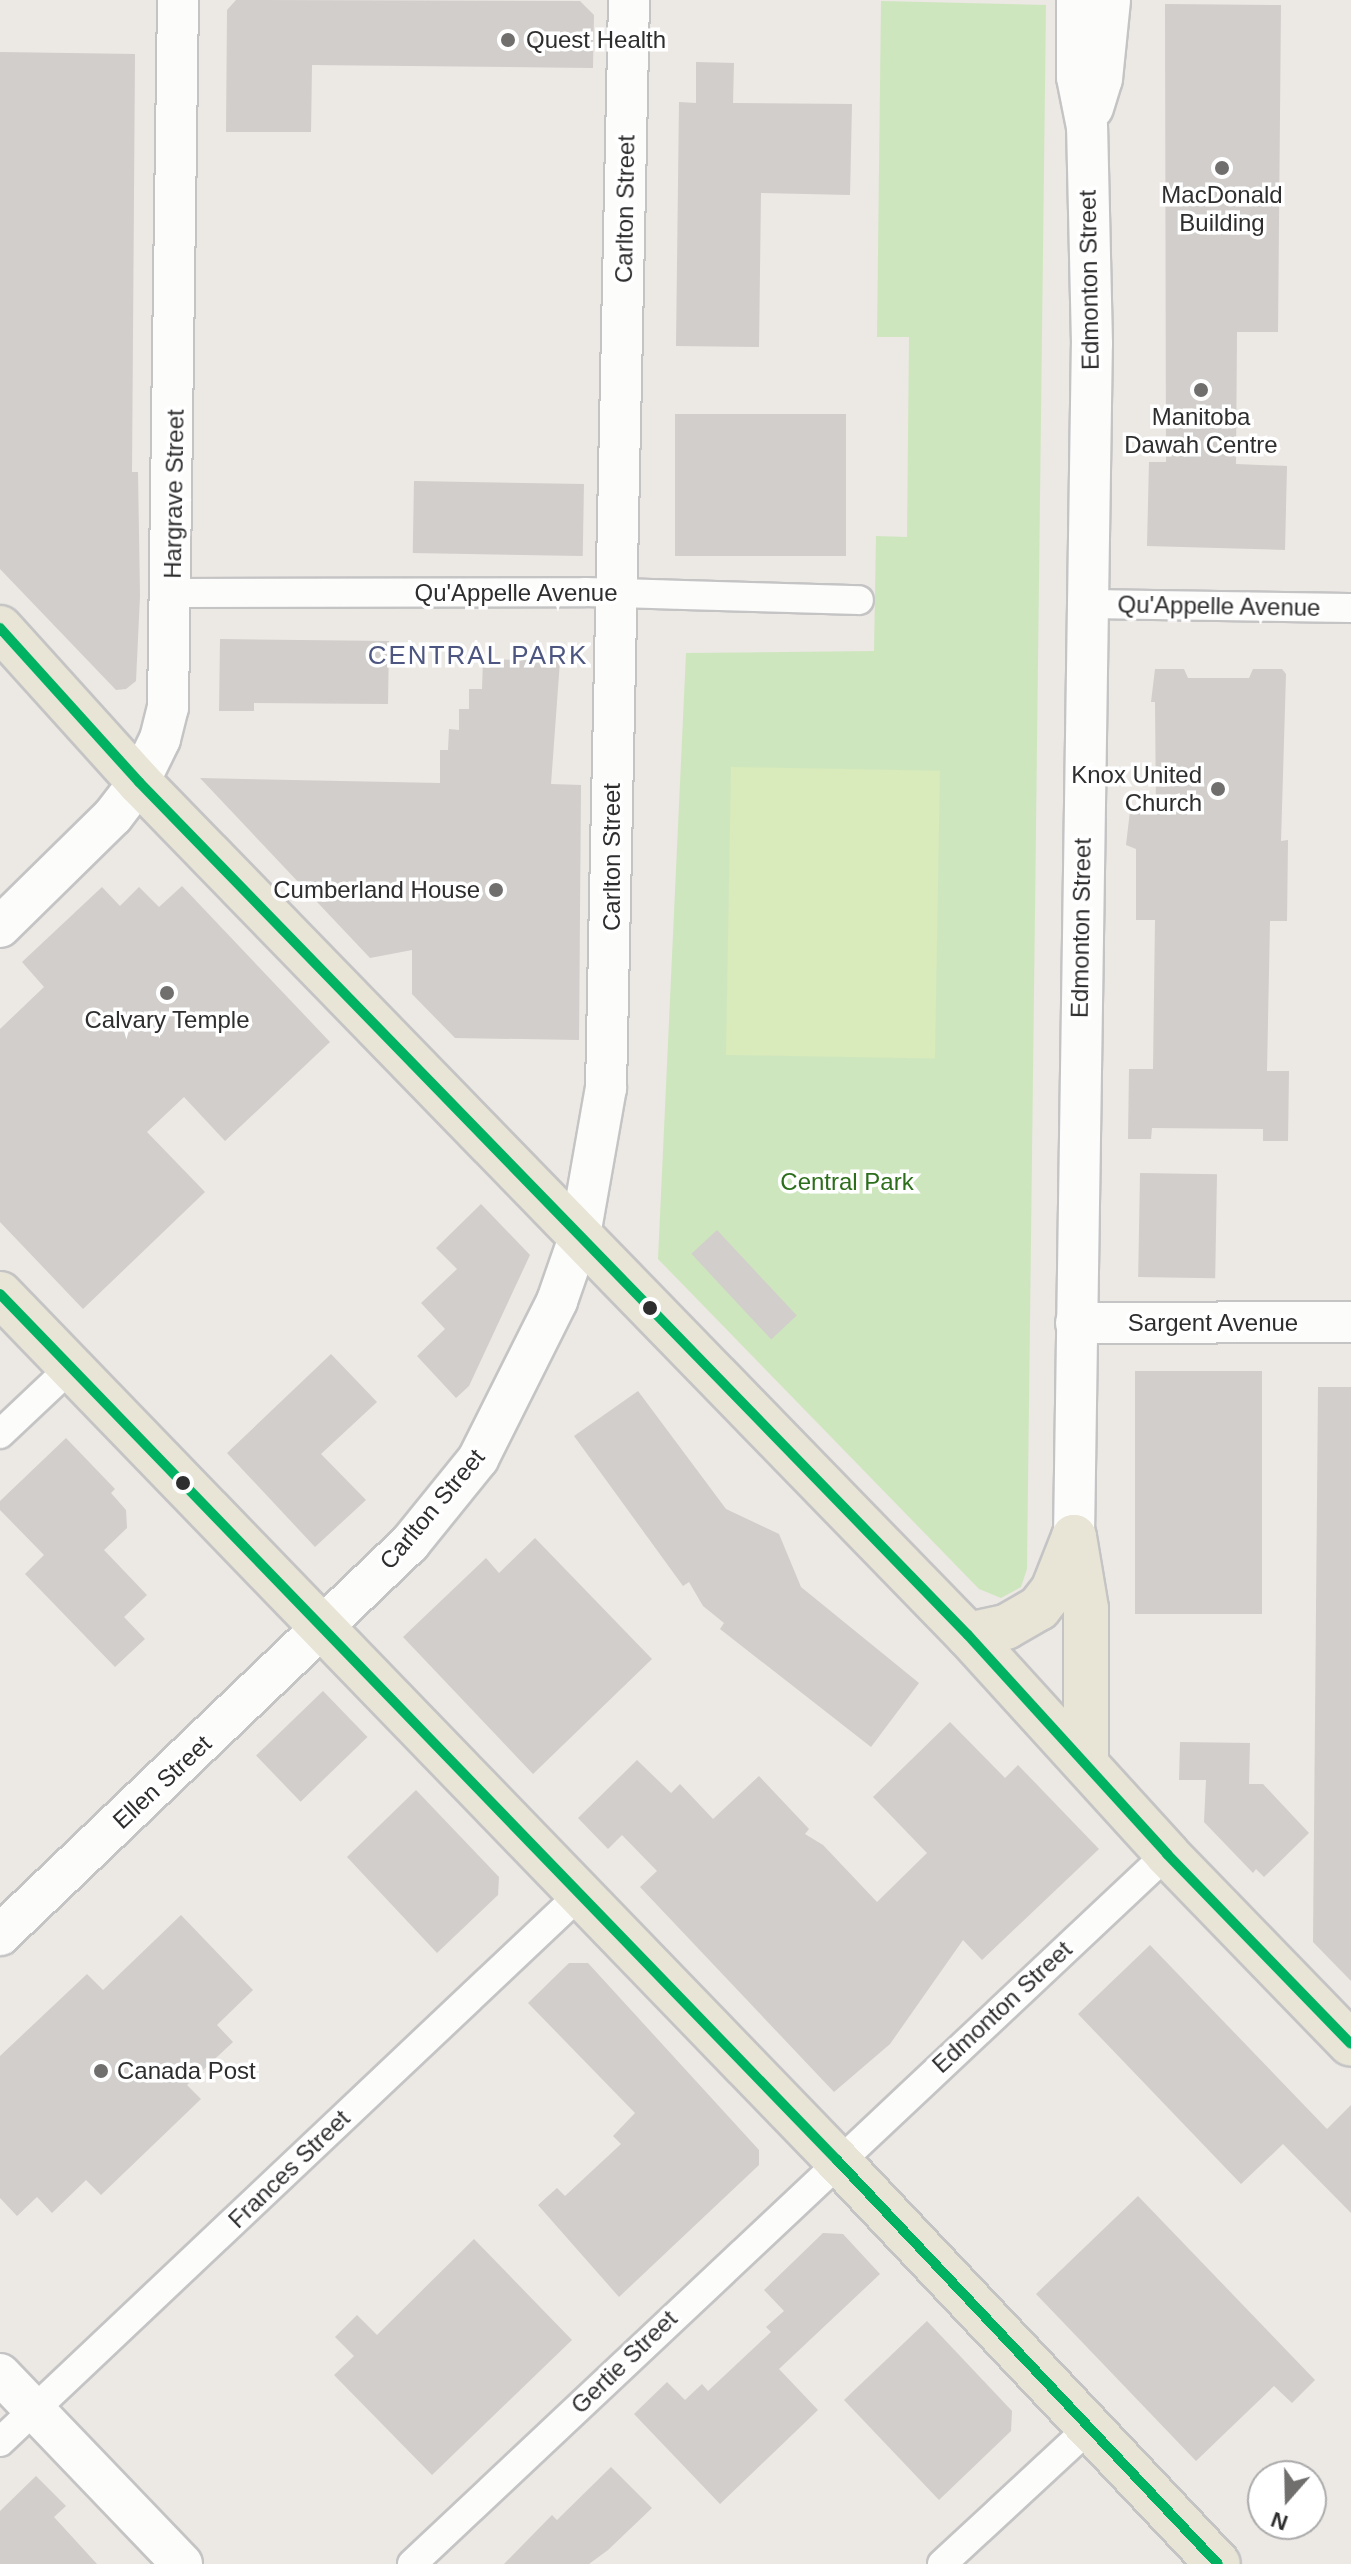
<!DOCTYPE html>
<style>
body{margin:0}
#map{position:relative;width:1351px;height:2564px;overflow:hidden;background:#ece8e4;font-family:Arial,sans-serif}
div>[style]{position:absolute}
.green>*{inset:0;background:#cee6be}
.pitch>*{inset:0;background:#d9eabb;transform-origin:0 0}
.building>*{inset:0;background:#d1cecb;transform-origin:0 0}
.roads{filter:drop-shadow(2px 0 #c5c4c5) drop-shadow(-2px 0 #c5c4c5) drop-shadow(0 2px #c5c4c5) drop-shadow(0 -2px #c5c4c5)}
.street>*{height:28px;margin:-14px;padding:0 14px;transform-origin:14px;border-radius:14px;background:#fcfcfb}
.secondary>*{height:40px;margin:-20px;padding:0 20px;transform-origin:20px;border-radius:20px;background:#fcfcfb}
.primary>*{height:44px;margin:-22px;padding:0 22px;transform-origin:22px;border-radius:22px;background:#e8e4d6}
.bus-1>*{height:10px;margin:-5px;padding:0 5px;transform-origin:5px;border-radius:5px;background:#00b262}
.dots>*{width:22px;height:22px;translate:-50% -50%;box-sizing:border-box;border:4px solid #fff;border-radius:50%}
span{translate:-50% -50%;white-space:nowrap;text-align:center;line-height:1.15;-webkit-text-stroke:7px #fff;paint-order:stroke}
.poi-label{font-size:24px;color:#2e2e2e}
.left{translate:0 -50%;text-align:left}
.right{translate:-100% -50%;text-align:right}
.street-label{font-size:24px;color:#2e2e2e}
.park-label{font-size:24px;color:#2c6e1b}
.neighbourhood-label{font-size:26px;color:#4d5680;letter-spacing:2px}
.north{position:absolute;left:1247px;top:2460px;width:80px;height:80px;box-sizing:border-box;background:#fff;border:2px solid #ababab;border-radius:50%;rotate:200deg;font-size:22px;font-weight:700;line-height:32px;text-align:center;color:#2e2e2e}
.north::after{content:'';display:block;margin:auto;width:28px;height:36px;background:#706f6e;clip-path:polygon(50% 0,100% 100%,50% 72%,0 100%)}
</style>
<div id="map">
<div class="green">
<i style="clip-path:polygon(881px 1px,1046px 5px,1027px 1569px,1021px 1587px,1001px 1598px,979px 1589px,658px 1259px,686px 653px,874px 651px,876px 536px,907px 537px,909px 337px,877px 337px)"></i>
</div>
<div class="pitch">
<i style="left:731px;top:767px;width:209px;height:288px;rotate:1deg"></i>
</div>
<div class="building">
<i style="clip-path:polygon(236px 0,580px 1px,594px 15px,593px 68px,312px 65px,311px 132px,226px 132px,227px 10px)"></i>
<i style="clip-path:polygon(1165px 4px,1281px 5px,1278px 332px,1237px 332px,1236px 464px,1287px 466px,1285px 550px,1147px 546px,1149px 462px,1166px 462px)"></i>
<i style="clip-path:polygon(0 52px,135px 54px,132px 472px,138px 472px,140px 596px,136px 681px,126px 689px,116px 690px,0 569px)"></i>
<i style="clip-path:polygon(696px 62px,734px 63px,733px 103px,852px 104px,850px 195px,761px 193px,759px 347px,676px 346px,679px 102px,696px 103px)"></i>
<i style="left:675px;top:414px;width:171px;height:142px"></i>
<i style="left:414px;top:481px;width:170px;height:72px;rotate:1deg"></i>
<i style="clip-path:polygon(220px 639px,389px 641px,388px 704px,254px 703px,254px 711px,219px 711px)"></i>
<i style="clip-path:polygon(483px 659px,560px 661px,551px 784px,581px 785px,579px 1040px,455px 1038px,412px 994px,412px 950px,370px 958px,200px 778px,440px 783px,440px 750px,448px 750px,449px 729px,459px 730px,459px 709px,469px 709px,469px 689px,482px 689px)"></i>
<i style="clip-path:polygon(1155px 669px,1184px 669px,1188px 678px,1249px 678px,1253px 669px,1282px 669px,1286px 674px,1281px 841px,1288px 840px,1287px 921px,1270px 921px,1267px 1071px,1289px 1071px,1288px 1141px,1263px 1141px,1263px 1129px,1152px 1128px,1151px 1139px,1128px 1139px,1129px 1069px,1153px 1069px,1155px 920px,1136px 920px,1136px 849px,1126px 845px,1130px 811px,1156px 811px,1155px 702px,1151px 702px)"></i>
<i style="clip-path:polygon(182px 886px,330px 1042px,225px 1141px,184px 1097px,147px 1132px,205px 1192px,83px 1309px,0 1222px,0 1029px,44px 987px,22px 962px,102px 887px,120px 906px,139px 887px,159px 907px)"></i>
<i style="left:1140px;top:1173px;width:77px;height:104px;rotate:1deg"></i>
<i style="clip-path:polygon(481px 1204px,530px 1255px,469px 1386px,456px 1398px,417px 1356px,445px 1329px,421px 1303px,457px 1269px,436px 1248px)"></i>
<i style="left:717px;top:1230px;width:117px;height:35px;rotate:47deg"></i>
<i style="clip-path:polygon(331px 1354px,377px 1402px,321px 1454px,366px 1500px,315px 1547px,227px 1453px)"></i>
<i style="left:1135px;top:1371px;width:127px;height:243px"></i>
<i style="clip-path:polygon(1318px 1387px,1351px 1387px,1351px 1981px,1313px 1942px)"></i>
<i style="clip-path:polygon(638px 1391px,726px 1509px,779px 1534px,801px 1587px,919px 1683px,871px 1747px,720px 1629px,724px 1623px,703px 1606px,689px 1582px,683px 1586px,574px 1436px)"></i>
<i style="clip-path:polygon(66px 1438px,115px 1489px,111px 1493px,126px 1510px,127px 1528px,104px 1550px,147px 1595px,124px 1617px,145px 1639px,115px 1667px,25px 1574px,44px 1555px,0 1510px,0 1501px)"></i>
<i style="clip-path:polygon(535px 1538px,652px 1659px,533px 1774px,403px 1637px,486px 1558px,499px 1573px)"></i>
<i style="left:323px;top:1691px;width:64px;height:93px;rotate:46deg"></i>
<i style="clip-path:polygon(950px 1722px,1005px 1778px,1018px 1765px,1099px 1849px,982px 1960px,963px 1940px,890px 2044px,834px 2092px,640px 1887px,657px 1871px,622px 1835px,608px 1849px,578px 1818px,637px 1760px,671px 1793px,680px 1784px,713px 1819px,759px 1776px,809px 1829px,805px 1834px,823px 1845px,877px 1902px,927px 1853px,873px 1797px)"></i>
<i style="clip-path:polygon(1180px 1742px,1250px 1743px,1249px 1784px,1263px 1784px,1309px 1833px,1264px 1877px,1256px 1869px,1253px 1873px,1204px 1822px,1206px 1780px,1179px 1780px)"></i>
<i style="clip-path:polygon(416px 1790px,499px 1877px,498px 1895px,437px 1953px,347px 1857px)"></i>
<i style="clip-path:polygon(181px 1915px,253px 1990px,217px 2025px,233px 2042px,187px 2085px,201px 2099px,101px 2195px,86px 2180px,52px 2213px,37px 2197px,17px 2216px,0 2198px,0 2056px,87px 1974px,103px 1990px)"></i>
<i style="clip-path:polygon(1150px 1945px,1327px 2129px,1351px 2105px,1351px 2213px,1283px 2144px,1241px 2184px,1078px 2014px)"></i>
<i style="clip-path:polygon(569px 1963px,588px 1963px,759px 2150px,759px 2165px,619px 2297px,538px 2205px,557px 2188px,565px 2196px,621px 2144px,613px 2136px,635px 2113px,528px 2003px)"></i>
<i style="clip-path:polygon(1138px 2196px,1315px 2380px,1292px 2403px,1274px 2386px,1196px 2461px,1036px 2294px)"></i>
<i style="clip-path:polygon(823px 2233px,843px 2234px,880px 2274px,779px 2369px,818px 2410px,720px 2504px,634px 2414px,667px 2382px,685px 2400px,702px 2384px,708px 2391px,771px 2332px,766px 2327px,784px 2311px,764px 2290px)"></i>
<i style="clip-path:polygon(474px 2239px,572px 2340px,432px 2475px,334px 2375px,354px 2356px,335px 2337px,357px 2315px,377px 2335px)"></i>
<i style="clip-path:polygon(927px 2321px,1012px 2411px,1011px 2431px,939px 2500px,844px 2400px)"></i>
<i style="clip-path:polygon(611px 2467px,652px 2508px,608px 2550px,589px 2564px,504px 2564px,552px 2515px,557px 2520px)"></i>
<i style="clip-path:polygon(36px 2476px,66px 2506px,54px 2517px,97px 2564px,0 2564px,0 2511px)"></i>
</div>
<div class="roads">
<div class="street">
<i style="left:172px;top:593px;width:413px;rotate:-0.1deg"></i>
<i style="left:585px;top:592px;width:274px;rotate:1.7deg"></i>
<i style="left:1087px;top:604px;width:264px;rotate:0.9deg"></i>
<i style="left:0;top:1434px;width:96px;rotate:-43.3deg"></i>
<i style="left:0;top:2442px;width:795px;rotate:-43.37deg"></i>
<i style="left:412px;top:2564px;width:1036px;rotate:-43.24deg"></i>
<i style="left:942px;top:2564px;width:200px;rotate:-42.8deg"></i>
</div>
<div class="secondary">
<i style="left:1093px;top:108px;width:30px;rotate:-73deg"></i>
<i style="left:1102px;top:79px;width:79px;rotate:-84.2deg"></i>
<i style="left:0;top:927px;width:158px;rotate:-44.5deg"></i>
<i style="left:113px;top:816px;width:43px;rotate:-52.6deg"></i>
<i style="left:139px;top:782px;width:48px;rotate:-64deg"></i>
<i style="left:160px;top:739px;width:33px;rotate:-76deg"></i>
<i style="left:168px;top:707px;width:707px;rotate:-89.19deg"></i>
<i style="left:1076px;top:1323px;width:275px;rotate:-0.2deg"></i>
<i style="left:1074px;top:1537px;width:1193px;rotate:-89.14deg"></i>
<i style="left:1092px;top:344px;width:217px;rotate:-91.3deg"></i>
<i style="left:1087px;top:127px;width:51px;rotate:-101.3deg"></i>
<i style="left:1077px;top:77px;width:77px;rotate:-90deg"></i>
<i style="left:0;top:1935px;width:567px;rotate:-43.71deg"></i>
<i style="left:410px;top:1543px;width:108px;rotate:-51deg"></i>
<i style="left:478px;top:1459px;width:177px;rotate:-63.4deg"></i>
<i style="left:557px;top:1301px;width:70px;rotate:-70.8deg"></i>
<i style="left:580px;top:1235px;width:149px;rotate:-80deg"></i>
<i style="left:606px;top:1088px;width:1088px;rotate:-88.79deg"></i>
<i style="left:0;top:2374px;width:263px;rotate:46.2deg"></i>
</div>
<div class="primary">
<i style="left:0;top:628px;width:207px;rotate:47.9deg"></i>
<i style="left:139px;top:782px;width:1189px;rotate:45.82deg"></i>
<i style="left:968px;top:1635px;width:296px;rotate:47.7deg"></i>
<i style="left:1167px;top:1854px;width:264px;rotate:45.9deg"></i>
<i style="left:0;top:1294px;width:1204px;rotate:45.98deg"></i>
<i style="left:837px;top:2160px;width:555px;rotate:46.68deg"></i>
<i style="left:1074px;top:1537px;width:73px;rotate:80.5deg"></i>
<i style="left:1086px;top:1609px;width:155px;rotate:90deg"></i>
<i style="left:968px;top:1635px;width:39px;rotate:-12deg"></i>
<i style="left:1006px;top:1627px;width:38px;rotate:-30deg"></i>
<i style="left:1039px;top:1608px;width:23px;rotate:-52deg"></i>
<i style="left:1053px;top:1590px;width:57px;rotate:-68.4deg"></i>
</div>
</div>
<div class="bus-1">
<i style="left:0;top:628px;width:207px;rotate:47.9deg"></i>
<i style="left:139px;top:782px;width:1189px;rotate:45.82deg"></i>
<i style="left:968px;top:1635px;width:296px;rotate:47.7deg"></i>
<i style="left:1167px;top:1854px;width:264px;rotate:45.9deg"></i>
<i style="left:0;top:1294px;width:1204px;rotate:45.98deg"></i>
<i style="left:837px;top:2160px;width:555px;rotate:46.68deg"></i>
</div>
<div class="dots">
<i style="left:508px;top:40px;background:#706f6e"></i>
<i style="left:1222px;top:168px;background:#706f6e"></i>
<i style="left:1201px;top:390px;background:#706f6e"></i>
<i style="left:1218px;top:789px;background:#706f6e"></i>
<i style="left:496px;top:890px;background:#706f6e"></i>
<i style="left:167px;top:993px;background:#706f6e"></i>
<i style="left:650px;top:1308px;background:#2e2e2e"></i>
<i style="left:183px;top:1483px;background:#2e2e2e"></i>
<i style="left:101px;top:2071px;background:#706f6e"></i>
</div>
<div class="poi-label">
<span class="left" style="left:526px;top:40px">Quest Health</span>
<span style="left:1222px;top:209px">MacDonald<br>Building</span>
<span style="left:1201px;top:431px">Manitoba<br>Dawah Centre</span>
<span class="right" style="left:1202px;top:789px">Knox United<br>Church</span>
<span class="right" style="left:480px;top:890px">Cumberland House</span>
<span style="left:167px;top:1020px">Calvary Temple</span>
<span class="left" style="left:117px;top:2071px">Canada Post</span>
</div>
<div class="street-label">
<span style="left:625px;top:209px;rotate:-89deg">Carlton Street</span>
<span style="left:1089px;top:280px;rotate:-91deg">Edmonton Street</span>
<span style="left:174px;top:494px;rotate:-89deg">Hargrave Street</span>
<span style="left:516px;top:593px">Qu'Appelle Avenue</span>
<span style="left:1219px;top:606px;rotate:1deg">Qu'Appelle Avenue</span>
<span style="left:612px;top:857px;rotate:-90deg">Carlton Street</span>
<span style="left:1081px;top:928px;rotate:-89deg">Edmonton Street</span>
<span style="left:1213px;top:1323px">Sargent Avenue</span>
<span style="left:432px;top:1509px;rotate:-50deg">Carlton Street</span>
<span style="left:162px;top:1782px;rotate:-43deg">Ellen Street</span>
<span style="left:1002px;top:2007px;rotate:-43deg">Edmonton Street</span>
<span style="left:289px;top:2169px;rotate:-44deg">Frances Street</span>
<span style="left:624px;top:2362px;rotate:-44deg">Gertie Street</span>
</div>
<div class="park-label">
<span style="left:847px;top:1182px">Central Park</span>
</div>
<div class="neighbourhood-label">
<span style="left:478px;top:656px">CENTRAL PARK</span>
</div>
<div class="north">N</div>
</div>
